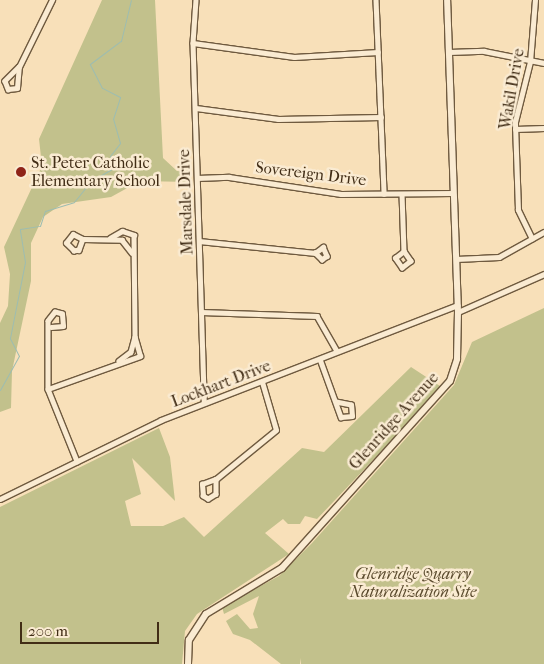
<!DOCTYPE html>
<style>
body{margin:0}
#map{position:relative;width:544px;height:664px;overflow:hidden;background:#f8e0b9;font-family:"IM FELL French Canon",serif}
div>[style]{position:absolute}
.green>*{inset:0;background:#c2c18c}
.stream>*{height:1px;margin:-0.5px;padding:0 0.5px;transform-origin:0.5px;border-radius:0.5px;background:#9dbdb1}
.roads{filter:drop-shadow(1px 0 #6f5a3f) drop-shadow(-1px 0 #6f5a3f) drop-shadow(0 1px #6f5a3f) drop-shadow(0 -1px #6f5a3f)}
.minor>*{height:4.5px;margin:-2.25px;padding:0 2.25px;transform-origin:2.25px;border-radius:2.25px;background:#faebd2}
.tertiary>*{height:5px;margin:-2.5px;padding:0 2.5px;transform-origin:2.5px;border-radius:2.5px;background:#faebd2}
.secondary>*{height:6px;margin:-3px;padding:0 3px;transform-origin:3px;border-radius:3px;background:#faebd2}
.dots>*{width:14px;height:14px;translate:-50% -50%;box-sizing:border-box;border:2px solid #faebd2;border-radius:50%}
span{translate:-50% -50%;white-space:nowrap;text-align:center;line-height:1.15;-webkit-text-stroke:5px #faebd2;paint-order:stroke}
.street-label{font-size:16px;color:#412d16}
.poi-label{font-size:16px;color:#412d16}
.left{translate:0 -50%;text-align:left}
.park-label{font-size:16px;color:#5b4b2e;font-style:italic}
.scale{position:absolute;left:20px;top:622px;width:139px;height:22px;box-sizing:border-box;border:2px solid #412d16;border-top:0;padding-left:6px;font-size:15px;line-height:18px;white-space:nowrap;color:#412d16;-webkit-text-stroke:4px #faebd2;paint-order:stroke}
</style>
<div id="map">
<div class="green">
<i style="clip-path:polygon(102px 0,155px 0,163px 158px,177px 171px,190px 170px,190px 182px,140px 181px,111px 197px,62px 204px,43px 217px,31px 243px,31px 281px,12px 371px,11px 408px,0 412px,0 323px,8px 306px,10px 274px,4px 247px,42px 166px,39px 139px)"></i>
<i style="clip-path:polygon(544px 308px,544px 664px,301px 664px,300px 658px,300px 664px,281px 664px,250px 640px,233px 634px,226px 621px,237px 614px,250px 629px,258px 628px,253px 614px,259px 596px,224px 614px,222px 607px,279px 576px,312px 543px,454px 385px,472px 342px)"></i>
<i style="clip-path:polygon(411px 367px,440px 386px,432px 398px,317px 519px,305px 516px,300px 524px,288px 524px,283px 519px,265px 533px,289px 554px,197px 614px,185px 631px,182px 664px,0 664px,0 507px,159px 428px,170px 457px,175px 501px,132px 458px,141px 494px,125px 501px,131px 526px,163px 526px,184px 517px,204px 537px,302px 448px,324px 452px)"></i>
</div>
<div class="stream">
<i style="left:0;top:390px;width:39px;rotate:-61deg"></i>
<i style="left:19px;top:356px;width:20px;rotate:-117deg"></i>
<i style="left:10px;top:338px;width:77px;rotate:-78.8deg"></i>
<i style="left:25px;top:262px;width:33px;rotate:-99deg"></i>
<i style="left:20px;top:229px;width:20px;rotate:-9deg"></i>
<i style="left:40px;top:226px;width:16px;rotate:-72deg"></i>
<i style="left:45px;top:211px;width:30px;rotate:-17deg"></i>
<i style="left:74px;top:202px;width:27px;rotate:-51deg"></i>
<i style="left:91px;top:181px;width:28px;rotate:-30deg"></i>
<i style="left:115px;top:167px;width:12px;rotate:-114deg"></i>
<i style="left:110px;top:156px;width:16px;rotate:-52deg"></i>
<i style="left:120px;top:143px;width:25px;rotate:-106deg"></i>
<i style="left:113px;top:119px;width:23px;rotate:-72deg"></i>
<i style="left:120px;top:97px;width:20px;rotate:-153deg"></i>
<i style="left:102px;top:88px;width:27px;rotate:-117deg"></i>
<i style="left:90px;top:64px;width:39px;rotate:-37deg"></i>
<i style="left:121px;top:41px;width:42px;rotate:-76.3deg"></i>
</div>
<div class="roads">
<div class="minor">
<i style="left:196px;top:0;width:43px;rotate:94deg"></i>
<i style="left:193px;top:43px;width:360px;rotate:88.2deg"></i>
<i style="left:376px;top:0;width:194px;rotate:87.6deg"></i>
<i style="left:193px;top:43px;width:102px;rotate:7.9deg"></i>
<i style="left:294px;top:57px;width:84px;rotate:-3.4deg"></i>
<i style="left:449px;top:52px;width:35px;rotate:-2deg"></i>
<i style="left:484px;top:51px;width:61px;rotate:11.3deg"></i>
<i style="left:19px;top:67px;width:20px;rotate:135deg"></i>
<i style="left:5px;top:81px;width:9px;rotate:69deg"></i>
<i style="left:8px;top:89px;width:9px;rotate:-6deg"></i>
<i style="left:17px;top:88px;width:21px;rotate:-85deg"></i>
<i style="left:19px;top:67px;width:75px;rotate:-63.8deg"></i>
<i style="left:196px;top:108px;width:83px;rotate:7.6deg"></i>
<i style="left:278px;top:119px;width:103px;rotate:-1.1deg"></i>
<i style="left:515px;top:129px;width:29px;rotate:-2deg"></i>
<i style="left:197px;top:178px;width:32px;rotate:-2deg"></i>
<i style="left:229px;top:177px;width:113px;rotate:8.6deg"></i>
<i style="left:341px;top:194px;width:112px;rotate:-0.5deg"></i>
<i style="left:402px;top:194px;width:57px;rotate:88deg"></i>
<i style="left:404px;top:251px;width:12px;rotate:55deg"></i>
<i style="left:411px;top:261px;width:11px;rotate:142deg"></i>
<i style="left:402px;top:268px;width:12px;rotate:-125deg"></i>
<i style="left:395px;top:258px;width:11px;rotate:-38deg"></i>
<i style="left:110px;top:238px;width:14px;rotate:-30deg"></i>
<i style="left:122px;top:231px;width:13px;rotate:18deg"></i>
<i style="left:134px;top:235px;width:102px;rotate:89.4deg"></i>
<i style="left:135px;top:337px;width:16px;rotate:105deg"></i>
<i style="left:131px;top:352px;width:15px;rotate:143deg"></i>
<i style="left:83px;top:239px;width:12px;rotate:110deg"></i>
<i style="left:79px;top:250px;width:5px;rotate:169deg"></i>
<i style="left:74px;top:251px;width:11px;rotate:-135deg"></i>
<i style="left:66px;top:243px;width:11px;rotate:-52deg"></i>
<i style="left:73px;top:234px;width:11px;rotate:27deg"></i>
<i style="left:83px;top:239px;width:39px;rotate:1deg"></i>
<i style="left:122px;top:240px;width:16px;rotate:52deg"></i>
<i style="left:532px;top:239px;width:32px;rotate:-116deg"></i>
<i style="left:518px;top:210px;width:88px;rotate:-92deg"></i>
<i style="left:515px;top:122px;width:62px;rotate:-76deg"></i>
<i style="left:530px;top:62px;width:62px;rotate:-85.4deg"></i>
<i style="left:199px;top:241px;width:117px;rotate:5.9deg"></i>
<i style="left:315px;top:253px;width:10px;rotate:-37deg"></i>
<i style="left:323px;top:247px;width:10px;rotate:66deg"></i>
<i style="left:327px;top:256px;width:6px;rotate:141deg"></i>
<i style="left:322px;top:260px;width:10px;rotate:-135deg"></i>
<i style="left:456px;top:259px;width:43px;rotate:-2.7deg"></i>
<i style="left:499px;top:257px;width:51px;rotate:-29.1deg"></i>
<i style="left:201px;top:312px;width:116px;rotate:2deg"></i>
<i style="left:317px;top:316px;width:40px;rotate:60.3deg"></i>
<i style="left:458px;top:312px;width:94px;rotate:-23.8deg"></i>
<i style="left:51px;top:327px;width:12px;rotate:-5deg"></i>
<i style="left:63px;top:326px;width:12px;rotate:-95deg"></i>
<i style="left:62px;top:314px;width:7px;rotate:-164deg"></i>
<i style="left:55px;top:312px;width:11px;rotate:128deg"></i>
<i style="left:48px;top:321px;width:68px;rotate:90deg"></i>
<i style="left:48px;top:389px;width:78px;rotate:68.1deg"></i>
<i style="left:320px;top:359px;width:62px;rotate:70.1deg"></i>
<i style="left:341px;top:417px;width:11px;rotate:-5deg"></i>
<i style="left:352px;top:416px;width:11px;rotate:-95deg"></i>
<i style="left:351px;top:405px;width:15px;rotate:-169deg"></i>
<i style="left:48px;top:389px;width:98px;rotate:-19.7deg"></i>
<i style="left:140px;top:356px;width:19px;rotate:-106deg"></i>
<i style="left:216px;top:479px;width:15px;rotate:90deg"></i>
<i style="left:216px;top:494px;width:9px;rotate:148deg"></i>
<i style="left:208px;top:499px;width:6px;rotate:-149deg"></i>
<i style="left:203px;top:496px;width:12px;rotate:-95deg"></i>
<i style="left:202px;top:484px;width:15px;rotate:-20deg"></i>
<i style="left:216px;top:479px;width:77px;rotate:-39.2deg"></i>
<i style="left:276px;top:430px;width:50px;rotate:-106.3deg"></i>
</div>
<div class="tertiary">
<i style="left:0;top:499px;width:179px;rotate:-26.1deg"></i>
<i style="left:161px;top:420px;width:318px;rotate:-21.2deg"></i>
</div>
<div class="secondary">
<i style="left:188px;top:664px;width:24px;rotate:-88deg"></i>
<i style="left:189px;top:640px;width:31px;rotate:-57deg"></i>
<i style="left:206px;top:614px;width:89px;rotate:-31.2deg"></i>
<i style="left:282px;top:568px;width:251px;rotate:-48.1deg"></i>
<i style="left:450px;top:381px;width:23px;rotate:-72deg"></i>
<i style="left:457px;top:359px;width:47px;rotate:-88.8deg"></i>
<i style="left:458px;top:312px;width:312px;rotate:-92deg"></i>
</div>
</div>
<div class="dots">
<i style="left:21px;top:172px;background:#8f2418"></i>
</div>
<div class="street-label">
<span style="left:512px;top:89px;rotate:-80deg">Wakil Drive</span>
<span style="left:311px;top:174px;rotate:7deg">Sovereign Drive</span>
<span style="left:186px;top:202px;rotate:-92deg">Marsdale Drive</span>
<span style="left:221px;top:384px;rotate:-21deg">Lockhart Drive</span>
<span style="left:394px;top:421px;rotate:-48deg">Glenridge Avenue</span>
</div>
<div class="poi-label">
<span class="left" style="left:31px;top:172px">St. Peter Catholic<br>Elementary School</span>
</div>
<div class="park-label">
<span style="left:413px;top:583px">Glenridge Quarry<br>Naturalization Site</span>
</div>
<div class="scale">200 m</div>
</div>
